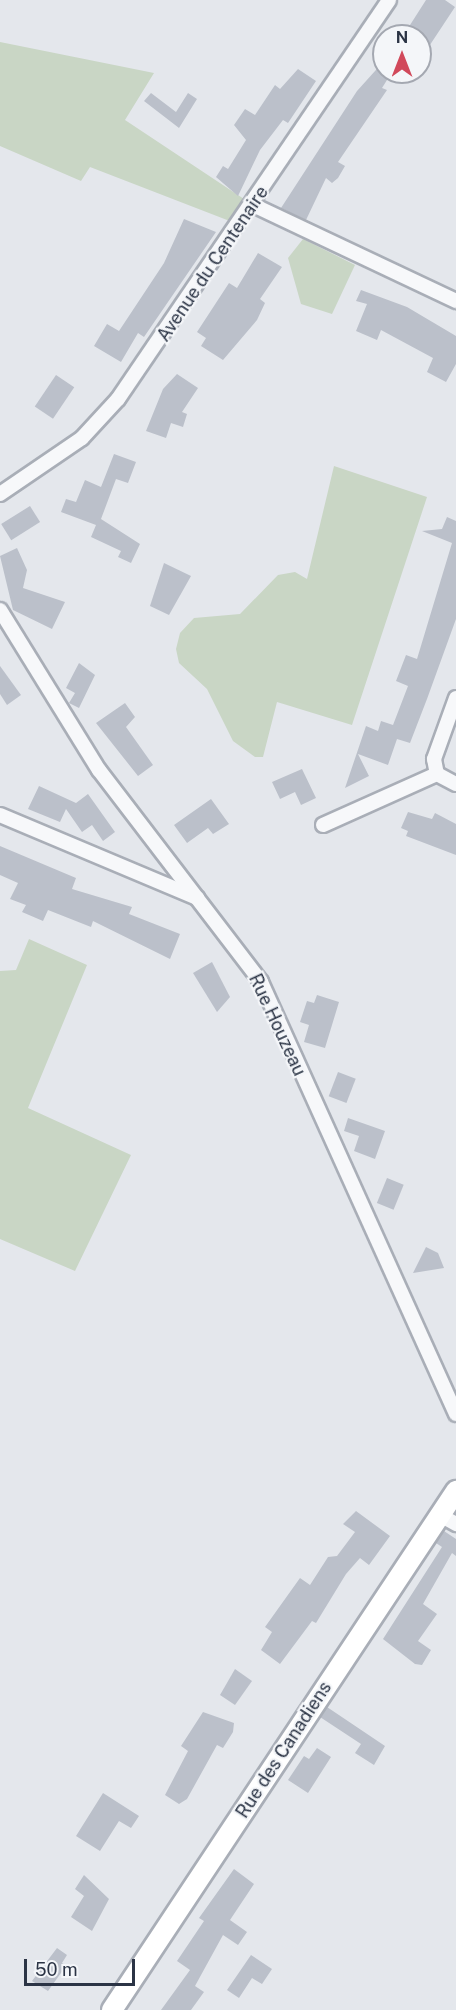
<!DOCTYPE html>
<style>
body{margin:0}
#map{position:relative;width:456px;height:2010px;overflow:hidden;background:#e4e7ec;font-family:"Public Sans",sans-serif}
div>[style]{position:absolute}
.green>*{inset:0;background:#c9d6c5}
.building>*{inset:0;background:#bbc0ca;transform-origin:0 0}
.roads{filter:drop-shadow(2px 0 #a9aeb7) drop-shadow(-2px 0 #a9aeb7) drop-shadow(0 2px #a9aeb7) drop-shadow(0 -2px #a9aeb7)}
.street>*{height:14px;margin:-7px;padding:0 7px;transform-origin:7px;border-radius:7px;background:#f7f8fa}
.secondary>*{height:20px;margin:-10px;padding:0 10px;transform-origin:10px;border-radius:10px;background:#fff}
span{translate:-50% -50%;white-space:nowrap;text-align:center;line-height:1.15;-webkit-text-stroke:4.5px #f4f6f9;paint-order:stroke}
.street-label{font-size:18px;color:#2b3445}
.north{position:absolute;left:372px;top:24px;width:60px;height:60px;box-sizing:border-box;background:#f4f6f9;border:2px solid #a4a8b1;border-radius:50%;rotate:0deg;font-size:16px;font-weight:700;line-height:24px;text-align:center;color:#2b3445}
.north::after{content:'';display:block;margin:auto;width:21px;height:27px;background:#d1495b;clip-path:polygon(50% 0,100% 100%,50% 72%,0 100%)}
.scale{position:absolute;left:24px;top:1959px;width:111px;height:27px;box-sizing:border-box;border:3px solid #2b3445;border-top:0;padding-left:8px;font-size:18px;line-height:21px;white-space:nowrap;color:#2b3445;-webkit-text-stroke:4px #f4f6f9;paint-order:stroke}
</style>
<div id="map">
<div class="green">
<i style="clip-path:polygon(0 42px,154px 73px,125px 120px,253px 205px,240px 225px,90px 167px,81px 181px,0 146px)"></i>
<i style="clip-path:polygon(303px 239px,355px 265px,332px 314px,301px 304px,288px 258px)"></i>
<i style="clip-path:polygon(334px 466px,427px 497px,352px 725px,277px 702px,263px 757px,255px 757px,233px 741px,207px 689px,179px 663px,176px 649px,180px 633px,194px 618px,240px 614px,278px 575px,295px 572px,307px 579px)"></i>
<i style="clip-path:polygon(29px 939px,87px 965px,28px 1108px,131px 1155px,75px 1271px,0 1239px,0 971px,16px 970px)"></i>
</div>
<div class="building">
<i style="clip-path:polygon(426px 0,445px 0,455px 7px,420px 60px,420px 36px,403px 36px)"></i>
<i style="clip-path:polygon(384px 61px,384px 72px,392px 72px,382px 88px,387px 90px,338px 162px,345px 166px,338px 178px,332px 183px,326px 178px,306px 220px,281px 208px,357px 91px)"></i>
<i style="clip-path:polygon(298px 69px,316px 81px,288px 123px,283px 120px,260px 150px,238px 196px,216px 177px,223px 166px,228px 169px,246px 140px,234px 125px,245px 109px,255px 115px,275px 85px,280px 89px)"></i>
<i style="clip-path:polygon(151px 93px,176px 112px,188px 93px,197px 99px,179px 128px,144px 101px)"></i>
<i style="clip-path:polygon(184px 219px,216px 232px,144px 337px,138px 333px,121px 362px,94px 346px,107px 324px,119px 331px,164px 263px)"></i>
<i style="clip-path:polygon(258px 253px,282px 267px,260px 299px,265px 303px,257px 320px,223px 360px,201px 346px,206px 338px,197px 332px,229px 283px,237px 288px)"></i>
<i style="clip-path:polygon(361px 290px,407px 307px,456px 336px,456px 364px,446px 382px,427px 372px,433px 358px,381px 330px,377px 340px,356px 331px,367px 304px,356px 301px)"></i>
<i style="clip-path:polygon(177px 374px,198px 388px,182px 412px,187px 414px,183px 427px,171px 423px,166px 438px,146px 431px,163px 389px)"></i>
<i style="left:56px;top:375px;width:22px;height:38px;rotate:34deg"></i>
<i style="clip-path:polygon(114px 454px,136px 462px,128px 483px,116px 479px,101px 519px,140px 544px,131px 563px,118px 557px,121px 551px,91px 537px,96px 525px,61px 512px,66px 499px,76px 502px,85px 480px,101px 487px)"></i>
<i style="left:30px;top:506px;width:19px;height:34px;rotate:58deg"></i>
<i style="clip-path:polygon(447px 517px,456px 521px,456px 619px,427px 699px,410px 743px,397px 739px,388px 765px,358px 754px,369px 776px,345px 788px,366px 726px,378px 731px,381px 721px,393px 725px,408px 686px,396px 681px,406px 655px,417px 659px,452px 543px,422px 531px,442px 529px)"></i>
<i style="clip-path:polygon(17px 548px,27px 570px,23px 588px,65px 602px,52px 629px,13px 610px,0 556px)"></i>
<i style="clip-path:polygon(164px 563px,191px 576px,169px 615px,150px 606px)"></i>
<i style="clip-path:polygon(79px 663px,95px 675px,79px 708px,69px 703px,75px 693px,66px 688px)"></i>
<i style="clip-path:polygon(0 666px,21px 695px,7px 705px,0 694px)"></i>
<i style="clip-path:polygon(125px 703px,135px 717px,126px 727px,153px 765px,138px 776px,96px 723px)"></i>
<i style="clip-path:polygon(302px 769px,316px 798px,301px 805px,295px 792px,280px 799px,272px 782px)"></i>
<i style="clip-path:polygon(39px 786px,76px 803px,88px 794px,115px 832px,103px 841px,92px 825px,82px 832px,66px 809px,60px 822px,28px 809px)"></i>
<i style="clip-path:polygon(211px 799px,229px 824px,213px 834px,208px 828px,187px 843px,174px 825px)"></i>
<i style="clip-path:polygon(408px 812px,432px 819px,435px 813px,456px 824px,456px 855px,406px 836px,408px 831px,401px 828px)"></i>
<i style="clip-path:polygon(0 846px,76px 878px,72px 889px,132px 907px,129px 914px,180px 934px,170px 959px,93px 921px,91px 927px,48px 910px,43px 921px,22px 912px,26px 905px,10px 899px,18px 883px,0 875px)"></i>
<i style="clip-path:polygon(212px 962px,230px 997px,217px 1012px,193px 973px)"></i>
<i style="clip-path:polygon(317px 995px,339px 1002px,325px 1048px,304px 1042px,309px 1025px,300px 1022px,307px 1001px,314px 1003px)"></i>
<i style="left:338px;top:1072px;width:19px;height:26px;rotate:21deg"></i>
<i style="clip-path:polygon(348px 1118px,385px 1131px,375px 1159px,354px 1151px,359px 1136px,344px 1131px)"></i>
<i style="left:387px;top:1178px;width:18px;height:27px;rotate:22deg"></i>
<i style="clip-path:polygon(426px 1247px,438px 1253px,444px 1268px,413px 1273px)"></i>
<i style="clip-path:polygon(356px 1511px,390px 1536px,369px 1565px,360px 1558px,346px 1574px,316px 1623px,312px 1621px,280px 1664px,261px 1650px,272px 1632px,265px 1627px,300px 1578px,310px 1585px,328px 1557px,337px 1556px,355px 1532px,343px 1524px)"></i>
<i style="clip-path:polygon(444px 1531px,456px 1539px,456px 1556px,452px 1553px,423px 1604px,437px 1614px,418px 1641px,431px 1650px,422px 1665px,415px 1664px,383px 1639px,442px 1547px,436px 1543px)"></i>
<i style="clip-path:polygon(235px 1669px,252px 1681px,235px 1705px,220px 1695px)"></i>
<i style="clip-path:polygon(327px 1707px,385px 1746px,374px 1765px,355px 1753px,361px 1744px,320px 1717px)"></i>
<i style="clip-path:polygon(203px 1712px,234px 1723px,233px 1732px,223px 1748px,217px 1745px,187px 1799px,179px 1804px,165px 1795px,188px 1751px,181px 1746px)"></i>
<i style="clip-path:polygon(317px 1748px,331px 1757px,308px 1793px,288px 1780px,304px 1756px,309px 1759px)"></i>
<i style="clip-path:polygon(103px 1793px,139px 1816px,131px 1828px,119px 1821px,100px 1851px,76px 1836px)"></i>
<i style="clip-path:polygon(234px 1869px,254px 1884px,230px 1920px,247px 1932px,238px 1945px,223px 1935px,195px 1986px,204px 1992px,191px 2010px,161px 2010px,190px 1970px,177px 1961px,204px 1921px,199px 1918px)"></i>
<i style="clip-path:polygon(84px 1875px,109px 1899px,92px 1931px,71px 1917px,84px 1896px,75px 1889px)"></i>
<i style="clip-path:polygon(57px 1948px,67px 1955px,62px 1963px,66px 1966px,48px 1991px,32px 1981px)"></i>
<i style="clip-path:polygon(251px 1955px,272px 1969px,262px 1984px,252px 1978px,239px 1998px,227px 1990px)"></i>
</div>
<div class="roads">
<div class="street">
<i style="left:253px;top:205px;width:225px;rotate:25.3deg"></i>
<i style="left:0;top:494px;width:99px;rotate:-34.3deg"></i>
<i style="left:82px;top:438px;width:53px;rotate:-47.3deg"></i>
<i style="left:118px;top:399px;width:482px;rotate:-55.8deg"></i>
<i style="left:0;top:610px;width:188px;rotate:58.3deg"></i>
<i style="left:99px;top:770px;width:267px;rotate:52.6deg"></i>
<i style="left:261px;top:982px;width:474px;rotate:65.7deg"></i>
<i style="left:456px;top:698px;width:65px;rotate:109.8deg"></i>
<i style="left:434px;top:759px;width:15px;rotate:79deg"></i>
<i style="left:437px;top:774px;width:21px;rotate:28deg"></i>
<i style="left:0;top:815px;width:214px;rotate:22.8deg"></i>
<i style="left:323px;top:825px;width:125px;rotate:-24.1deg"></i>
<i style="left:438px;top:1514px;width:21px;rotate:29deg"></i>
</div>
<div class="secondary">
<i style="left:112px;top:2010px;width:623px;rotate:-56.46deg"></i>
</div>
</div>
<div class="street-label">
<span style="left:213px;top:264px;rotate:-56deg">Avenue du Centenaire</span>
<span style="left:277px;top:1025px;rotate:65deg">Rue Houzeau</span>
<span style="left:284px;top:1750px;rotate:-57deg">Rue des Canadiens</span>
</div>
<div class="north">N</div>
<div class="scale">50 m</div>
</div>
